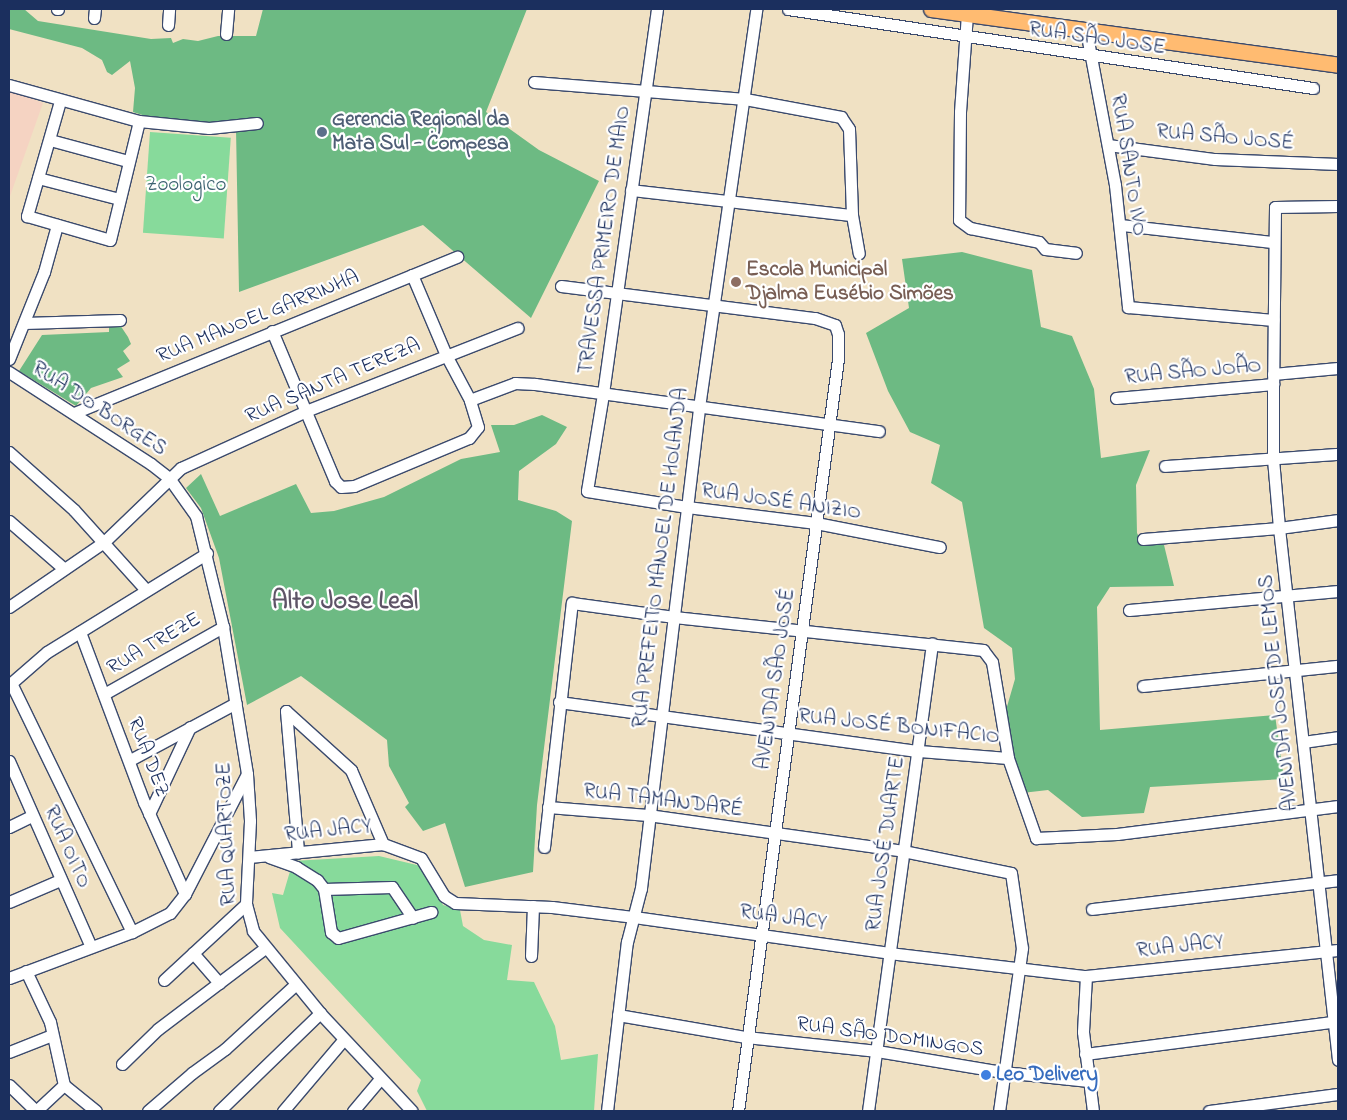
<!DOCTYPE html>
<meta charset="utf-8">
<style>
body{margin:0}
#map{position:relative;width:1347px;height:1120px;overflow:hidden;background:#f0e1c3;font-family:"Indie Flower",sans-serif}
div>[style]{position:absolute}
.built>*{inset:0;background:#f5d3c2}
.green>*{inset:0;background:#87da9b;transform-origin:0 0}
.forest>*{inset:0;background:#6dba83}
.roads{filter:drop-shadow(1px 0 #3b4a6d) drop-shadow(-1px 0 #3b4a6d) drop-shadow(0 1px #3b4a6d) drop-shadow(0 -1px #3b4a6d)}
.minor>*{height:11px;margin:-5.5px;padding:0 5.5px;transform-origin:5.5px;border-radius:5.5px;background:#fff}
.major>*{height:15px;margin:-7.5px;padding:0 7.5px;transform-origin:7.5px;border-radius:7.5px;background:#ffbb71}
.dots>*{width:14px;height:14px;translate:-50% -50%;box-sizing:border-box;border:2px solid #fff;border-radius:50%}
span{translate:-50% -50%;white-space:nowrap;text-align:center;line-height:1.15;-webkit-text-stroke:4.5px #fff;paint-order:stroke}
.street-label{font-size:21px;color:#1b2f5e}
.service-label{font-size:21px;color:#4e5e75;font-weight:700}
.left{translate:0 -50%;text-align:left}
.park-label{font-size:21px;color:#3b6270}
.education-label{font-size:21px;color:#785e54;font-weight:700}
.shop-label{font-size:21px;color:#366cbe;font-weight:700}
.district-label{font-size:26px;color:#5e5467;font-weight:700}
.frame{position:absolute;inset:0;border:10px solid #1b2f5e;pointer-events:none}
</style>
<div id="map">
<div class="built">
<i style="clip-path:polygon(9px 90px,43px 103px,9px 199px)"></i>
</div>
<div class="green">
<i style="left:150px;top:132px;width:81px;height:101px;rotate:4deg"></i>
<i style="clip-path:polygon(379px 856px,421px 866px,443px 905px,460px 910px,463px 926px,484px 940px,512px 945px,507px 980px,534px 982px,555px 1026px,561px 1060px,598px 1054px,594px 1111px,427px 1111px,417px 1091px,421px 1080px,280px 928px,272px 893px,283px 895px,293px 861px)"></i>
</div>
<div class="forest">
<i style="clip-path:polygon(9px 9px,24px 9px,38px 21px,151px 39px,171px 38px,173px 43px,183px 39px,198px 41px,218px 36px,256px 36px,263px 9px,527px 9px,486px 112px,539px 150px,599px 181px,531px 318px,423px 225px,239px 292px,236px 129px,158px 120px,133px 112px,135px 88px,130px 61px,112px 75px,107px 72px,102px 60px,82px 48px,9px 29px)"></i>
<i style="clip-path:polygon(962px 252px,1032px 270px,1041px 327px,1072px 336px,1094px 389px,1101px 458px,1150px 450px,1136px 485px,1137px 533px,1143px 545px,1164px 545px,1174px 586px,1110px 587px,1097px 607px,1100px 730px,1275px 715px,1284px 779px,1150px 787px,1144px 813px,1082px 817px,1048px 790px,1022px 793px,1004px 717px,1015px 679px,1012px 648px,984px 628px,962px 502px,931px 483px,940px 445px,910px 432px,888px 391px,866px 333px,909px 308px,902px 259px)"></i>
<i style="clip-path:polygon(109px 325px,120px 325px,128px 337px,131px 344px,123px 351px,130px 361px,117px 369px,123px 377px,91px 388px,76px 406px,19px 371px,42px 335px,109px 332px)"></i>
<i style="clip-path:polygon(542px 415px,567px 427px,556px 444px,519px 471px,518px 500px,556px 511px,572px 521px,537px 805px,533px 872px,465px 887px,445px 823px,423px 831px,405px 807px,409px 803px,389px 766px,387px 740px,301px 676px,247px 705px,219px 558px,201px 508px,186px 488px,201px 474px,220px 516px,296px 484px,311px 513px,334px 511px,384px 497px,461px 459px,500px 452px,491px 425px,514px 425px)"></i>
</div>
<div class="roads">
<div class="minor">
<i style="left:57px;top:9px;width:1px"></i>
<i style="left:657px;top:9px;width:389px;rotate:98deg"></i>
<i style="left:603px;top:394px;width:98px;rotate:99.4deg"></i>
<i style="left:587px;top:491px;width:101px;rotate:9.1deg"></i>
<i style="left:687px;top:507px;width:130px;rotate:7.1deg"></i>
<i style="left:816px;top:523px;width:126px;rotate:11deg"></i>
<i style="left:788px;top:9px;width:531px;rotate:8.56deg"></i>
<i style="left:967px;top:14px;width:98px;rotate:94.1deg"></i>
<i style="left:960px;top:112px;width:108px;rotate:90.5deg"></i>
<i style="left:959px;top:220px;width:14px;rotate:36deg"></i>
<i style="left:970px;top:228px;width:70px;rotate:11.5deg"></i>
<i style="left:1039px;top:242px;width:9px;rotate:49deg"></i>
<i style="left:1045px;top:249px;width:31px;rotate:7deg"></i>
<i style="left:94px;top:18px;width:9px;rotate:-84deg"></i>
<i style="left:168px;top:25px;width:16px;rotate:-86deg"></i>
<i style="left:1086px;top:30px;width:158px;rotate:79.4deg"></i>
<i style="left:1115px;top:185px;width:123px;rotate:83.9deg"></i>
<i style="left:1128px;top:307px;width:146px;rotate:5.1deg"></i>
<i style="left:226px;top:34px;width:25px;rotate:-85deg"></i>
<i style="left:534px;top:82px;width:212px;rotate:4.6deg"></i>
<i style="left:745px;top:99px;width:98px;rotate:10.6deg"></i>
<i style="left:841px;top:117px;width:14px;rotate:56deg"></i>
<i style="left:849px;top:129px;width:86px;rotate:88deg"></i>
<i style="left:852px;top:215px;width:39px;rotate:80deg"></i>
<i style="left:9px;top:85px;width:135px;rotate:15.5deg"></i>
<i style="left:139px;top:121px;width:70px;rotate:5.7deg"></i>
<i style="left:209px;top:128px;width:48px;rotate:-5.9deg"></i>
<i style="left:60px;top:101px;width:120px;rotate:106deg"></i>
<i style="left:27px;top:216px;width:86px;rotate:16.1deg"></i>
<i style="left:110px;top:240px;width:122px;rotate:-76.3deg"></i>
<i style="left:50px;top:140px;width:81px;rotate:15.1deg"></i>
<i style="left:1108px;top:145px;width:108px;rotate:7.5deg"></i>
<i style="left:1215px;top:159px;width:123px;rotate:2.3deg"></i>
<i style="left:38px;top:178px;width:84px;rotate:14.5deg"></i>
<i style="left:631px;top:190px;width:222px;rotate:6.5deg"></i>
<i style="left:1338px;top:206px;width:63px;rotate:179.1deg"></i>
<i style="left:1275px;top:207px;width:177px;rotate:90.6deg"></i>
<i style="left:1273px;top:384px;width:75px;rotate:90deg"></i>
<i style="left:1273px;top:459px;width:69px;rotate:85deg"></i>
<i style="left:1279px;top:528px;width:535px;rotate:83.67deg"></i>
<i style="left:1121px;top:225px;width:153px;rotate:6.4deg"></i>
<i style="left:561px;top:286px;width:256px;rotate:7.2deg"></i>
<i style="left:815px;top:318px;width:21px;rotate:19deg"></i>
<i style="left:835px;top:325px;width:9px;rotate:72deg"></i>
<i style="left:838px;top:334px;width:25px;rotate:90deg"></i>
<i style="left:838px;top:359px;width:759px;rotate:97.57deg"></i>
<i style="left:24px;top:323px;width:96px;rotate:-1.8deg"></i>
<i style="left:272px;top:331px;width:163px;rotate:67.2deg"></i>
<i style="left:335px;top:481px;width:8px;rotate:45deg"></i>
<i style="left:341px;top:487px;width:13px;rotate:-4deg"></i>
<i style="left:354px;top:486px;width:125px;rotate:-22.7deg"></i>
<i style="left:469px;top:438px;width:14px;rotate:-51deg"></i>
<i style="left:478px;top:427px;width:28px;rotate:-107deg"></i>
<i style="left:470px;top:400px;width:51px;rotate:-118.1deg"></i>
<i style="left:446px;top:355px;width:87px;rotate:-113deg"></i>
<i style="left:9px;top:359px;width:94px;rotate:-68.1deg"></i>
<i style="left:44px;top:272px;width:49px;rotate:-74.5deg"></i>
<i style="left:9px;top:372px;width:169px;rotate:32.9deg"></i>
<i style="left:151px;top:464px;width:23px;rotate:38deg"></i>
<i style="left:169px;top:478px;width:47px;rotate:54.6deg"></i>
<i style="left:196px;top:516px;width:114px;rotate:76.3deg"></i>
<i style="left:223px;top:627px;width:149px;rotate:80.7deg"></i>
<i style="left:247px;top:774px;width:47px;rotate:86.3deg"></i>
<i style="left:250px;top:821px;width:83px;rotate:92.8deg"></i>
<i style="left:246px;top:904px;width:28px;rotate:75deg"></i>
<i style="left:253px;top:931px;width:106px;rotate:50.7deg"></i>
<i style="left:320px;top:1013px;width:134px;rotate:46.8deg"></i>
<i style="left:1273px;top:374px;width:65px;rotate:-5.3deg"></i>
<i style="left:1116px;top:398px;width:158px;rotate:-5.1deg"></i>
<i style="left:470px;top:400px;width:48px;rotate:-20.7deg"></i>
<i style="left:515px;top:383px;width:20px;rotate:3deg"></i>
<i style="left:535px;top:384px;width:347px;rotate:7.8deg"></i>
<i style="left:74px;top:413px;width:414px;rotate:-22.2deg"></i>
<i style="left:9px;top:452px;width:87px;rotate:41.7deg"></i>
<i style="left:74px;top:510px;width:108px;rotate:48deg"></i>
<i style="left:1165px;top:466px;width:173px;rotate:-4deg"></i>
<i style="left:9px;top:521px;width:72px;rotate:41deg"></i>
<i style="left:1143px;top:539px;width:136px;rotate:-4.6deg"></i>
<i style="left:1279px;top:528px;width:60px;rotate:-7.7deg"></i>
<i style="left:9px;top:607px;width:115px;rotate:-34.4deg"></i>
<i style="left:104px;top:542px;width:107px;rotate:-43.9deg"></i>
<i style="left:181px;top:468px;width:140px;rotate:-24.5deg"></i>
<i style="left:308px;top:410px;width:225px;rotate:-21.4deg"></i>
<i style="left:1129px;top:610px;width:210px;rotate:-5.2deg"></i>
<i style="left:80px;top:632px;width:182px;rotate:69.4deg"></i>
<i style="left:144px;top:802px;width:101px;rotate:66deg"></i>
<i style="left:11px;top:683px;width:277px;rotate:64.1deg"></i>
<i style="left:9px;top:685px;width:50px;rotate:-41deg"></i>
<i style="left:47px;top:652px;width:188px;rotate:-31.7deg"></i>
<i style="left:1143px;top:686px;width:196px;rotate:-5.9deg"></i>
<i style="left:104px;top:694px;width:137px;rotate:-29.4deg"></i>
<i style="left:559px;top:702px;width:363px;rotate:7.8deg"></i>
<i style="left:919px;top:751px;width:89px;rotate:4.5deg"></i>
<i style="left:286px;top:711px;width:88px;rotate:42.2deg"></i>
<i style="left:351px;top:770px;width:81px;rotate:66.6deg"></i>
<i style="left:286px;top:711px;width:142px;rotate:85.1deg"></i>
<i style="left:1303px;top:742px;width:35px;rotate:-8deg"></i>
<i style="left:130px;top:760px;width:120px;rotate:-28.3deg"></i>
<i style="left:9px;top:761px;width:203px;rotate:66.2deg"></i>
<i style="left:548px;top:807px;width:100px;rotate:4.6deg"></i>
<i style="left:648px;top:815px;width:258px;rotate:8deg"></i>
<i style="left:903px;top:851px;width:110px;rotate:11.5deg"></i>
<i style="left:1011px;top:873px;width:76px;rotate:81.7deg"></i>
<i style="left:1022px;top:948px;width:165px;rotate:98deg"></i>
<i style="left:149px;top:814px;width:96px;rotate:-64.8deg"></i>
<i style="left:9px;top:827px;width:25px;rotate:-26deg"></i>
<i style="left:544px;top:847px;width:246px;rotate:-83.5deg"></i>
<i style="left:572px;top:603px;width:103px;rotate:7.8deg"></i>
<i style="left:674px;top:617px;width:311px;rotate:6.1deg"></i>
<i style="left:983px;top:650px;width:15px;rotate:53deg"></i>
<i style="left:992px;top:662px;width:97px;rotate:80.5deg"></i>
<i style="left:1008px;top:758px;width:85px;rotate:70.7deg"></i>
<i style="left:1036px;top:838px;width:81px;rotate:-2.8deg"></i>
<i style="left:1117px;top:834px;width:223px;rotate:-7.2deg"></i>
<i style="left:249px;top:857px;width:135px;rotate:-5.5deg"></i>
<i style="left:383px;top:844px;width:40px;rotate:20.2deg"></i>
<i style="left:421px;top:858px;width:44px;rotate:58.8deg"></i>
<i style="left:444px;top:896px;width:13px;rotate:32deg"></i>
<i style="left:455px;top:903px;width:97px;rotate:2.4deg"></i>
<i style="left:552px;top:907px;width:83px;rotate:7deg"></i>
<i style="left:634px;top:917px;width:258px;rotate:8deg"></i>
<i style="left:889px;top:953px;width:198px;rotate:6.7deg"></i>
<i style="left:1086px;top:976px;width:253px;rotate:-5.9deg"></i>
<i style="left:269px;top:857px;width:29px;rotate:20deg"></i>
<i style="left:296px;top:867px;width:25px;rotate:32deg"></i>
<i style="left:317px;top:880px;width:11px;rotate:52deg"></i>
<i style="left:324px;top:889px;width:44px;rotate:80.8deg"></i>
<i style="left:331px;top:932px;width:9px;rotate:41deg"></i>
<i style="left:338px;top:938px;width:97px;rotate:-15.6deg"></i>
<i style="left:324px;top:889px;width:68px;rotate:-1.7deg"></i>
<i style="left:392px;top:887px;width:37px;rotate:56deg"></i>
<i style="left:9px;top:902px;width:56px;rotate:-23.3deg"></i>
<i style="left:1092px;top:909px;width:248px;rotate:-6.7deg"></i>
<i style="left:193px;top:953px;width:40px;rotate:49deg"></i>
<i style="left:531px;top:956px;width:50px;rotate:-87.7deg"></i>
<i style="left:26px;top:971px;width:56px;rotate:64.8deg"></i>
<i style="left:50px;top:1022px;width:65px;rotate:77.5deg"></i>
<i style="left:64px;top:1085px;width:41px;rotate:39.1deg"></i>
<i style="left:1086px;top:976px;width:56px;rotate:93.1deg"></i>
<i style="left:1083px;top:1032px;width:80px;rotate:82.8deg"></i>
<i style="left:9px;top:978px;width:131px;rotate:-20.5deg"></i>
<i style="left:132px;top:932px;width:42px;rotate:-26.6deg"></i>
<i style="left:170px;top:913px;width:24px;rotate:-52deg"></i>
<i style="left:185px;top:894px;width:135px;rotate:-62.7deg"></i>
<i style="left:164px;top:980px;width:112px;rotate:-42.8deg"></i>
<i style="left:618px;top:1015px;width:130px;rotate:9.8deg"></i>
<i style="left:746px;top:1037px;width:132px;rotate:6.1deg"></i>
<i style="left:877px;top:1051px;width:128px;rotate:9.5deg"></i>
<i style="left:1003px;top:1072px;width:86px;rotate:6deg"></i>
<i style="left:9px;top:1052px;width:46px;rotate:-21.6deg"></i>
<i style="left:1085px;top:1054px;width:255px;rotate:-7.4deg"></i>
<i style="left:122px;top:1064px;width:50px;rotate:-44.2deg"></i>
<i style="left:158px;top:1029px;width:134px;rotate:-37.1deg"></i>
<i style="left:9px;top:1085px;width:37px;rotate:44deg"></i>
<i style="left:36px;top:1111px;width:38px;rotate:-43deg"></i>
<i style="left:148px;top:1111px;width:58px;rotate:-40.8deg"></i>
<i style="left:192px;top:1073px;width:41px;rotate:-36deg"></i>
<i style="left:225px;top:1049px;width:96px;rotate:-42.5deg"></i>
<i style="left:219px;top:1111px;width:141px;rotate:-44.1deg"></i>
<i style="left:283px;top:1111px;width:94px;rotate:-49.7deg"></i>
<i style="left:353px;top:1111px;width:42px;rotate:-49.8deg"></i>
<i style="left:607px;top:1111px;width:170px;rotate:-83.3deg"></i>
<i style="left:627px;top:942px;width:56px;rotate:-75.5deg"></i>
<i style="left:641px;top:888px;width:484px;rotate:-83.1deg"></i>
<i style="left:699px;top:407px;width:402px;rotate:-81.8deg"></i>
<i style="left:868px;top:1111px;width:472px;rotate:-82.2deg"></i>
<i style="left:1209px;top:1111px;width:130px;rotate:-7.5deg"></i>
</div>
<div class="major">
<i style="left:931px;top:9px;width:411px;rotate:7.8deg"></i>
</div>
</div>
<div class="dots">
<i style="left:322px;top:132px;background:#5c6f8a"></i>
<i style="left:736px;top:282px;background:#8d6e63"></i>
<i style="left:986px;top:1075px;background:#3f7fe0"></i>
</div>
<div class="street-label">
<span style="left:1097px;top:39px;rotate:8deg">RUA SÃO JOSE</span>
<span style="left:1225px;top:138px;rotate:5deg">RUA SÃO JOSÉ</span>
<span style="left:1128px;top:165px;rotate:81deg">RUA SANTO IVO</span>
<span style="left:605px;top:240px;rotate:-82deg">TRAVESSA PRIMEIRO DE MAIO</span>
<span style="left:258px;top:317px;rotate:-22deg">RUA MANOEL GARRINHA</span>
<span style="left:1193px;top:372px;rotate:-5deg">RUA SÃO JOÃO</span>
<span style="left:333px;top:381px;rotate:-23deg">RUA SANTA TEREZA</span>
<span style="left:99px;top:409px;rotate:33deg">RUA DO BORGES</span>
<span style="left:781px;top:502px;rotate:8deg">RUA JOSÉ ANIZIO</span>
<span style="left:661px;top:558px;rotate:-83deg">RUA PREFEITO MANOEL DE HOLANDA</span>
<span style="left:154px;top:644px;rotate:-30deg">RUA TREZE</span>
<span style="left:776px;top:679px;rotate:-82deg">AVENIDA SÃO JOSÉ</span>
<span style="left:1279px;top:693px;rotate:-96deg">AVENIDA JOSE DE LEMOS</span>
<span style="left:899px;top:727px;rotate:6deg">RUA JOSÉ BONIFACIO</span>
<span style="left:148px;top:757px;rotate:69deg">RUA DEZ</span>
<span style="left:663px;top:801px;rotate:7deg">RUA TAMANDARÉ</span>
<span style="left:328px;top:831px;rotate:-6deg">RUA JACY</span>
<span style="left:227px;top:834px;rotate:-92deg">RUA QUARTOZE</span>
<span style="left:886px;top:844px;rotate:-82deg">RUA JOSÉ DUARTE</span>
<span style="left:67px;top:847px;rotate:66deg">RUA OITO</span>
<span style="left:783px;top:918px;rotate:8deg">RUA JACY</span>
<span style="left:1180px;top:947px;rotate:-6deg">RUA JACY</span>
<span style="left:890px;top:1037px;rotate:8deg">RUA SÃO DOMINGOS</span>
</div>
<div class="service-label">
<span class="left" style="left:332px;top:132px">Gerencia Regional da<br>Mata Sul - Compesa</span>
</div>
<div class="park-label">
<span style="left:186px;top:185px">Zoologico</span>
</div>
<div class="education-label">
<span class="left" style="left:746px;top:282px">Escola Municipal<br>Djalma Eusébio Simões</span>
</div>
<div class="shop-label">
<span class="left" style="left:996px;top:1075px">Leo Delivery</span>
</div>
<div class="district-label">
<span style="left:345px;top:603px">Alto Jose Leal</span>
</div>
<div class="frame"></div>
</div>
